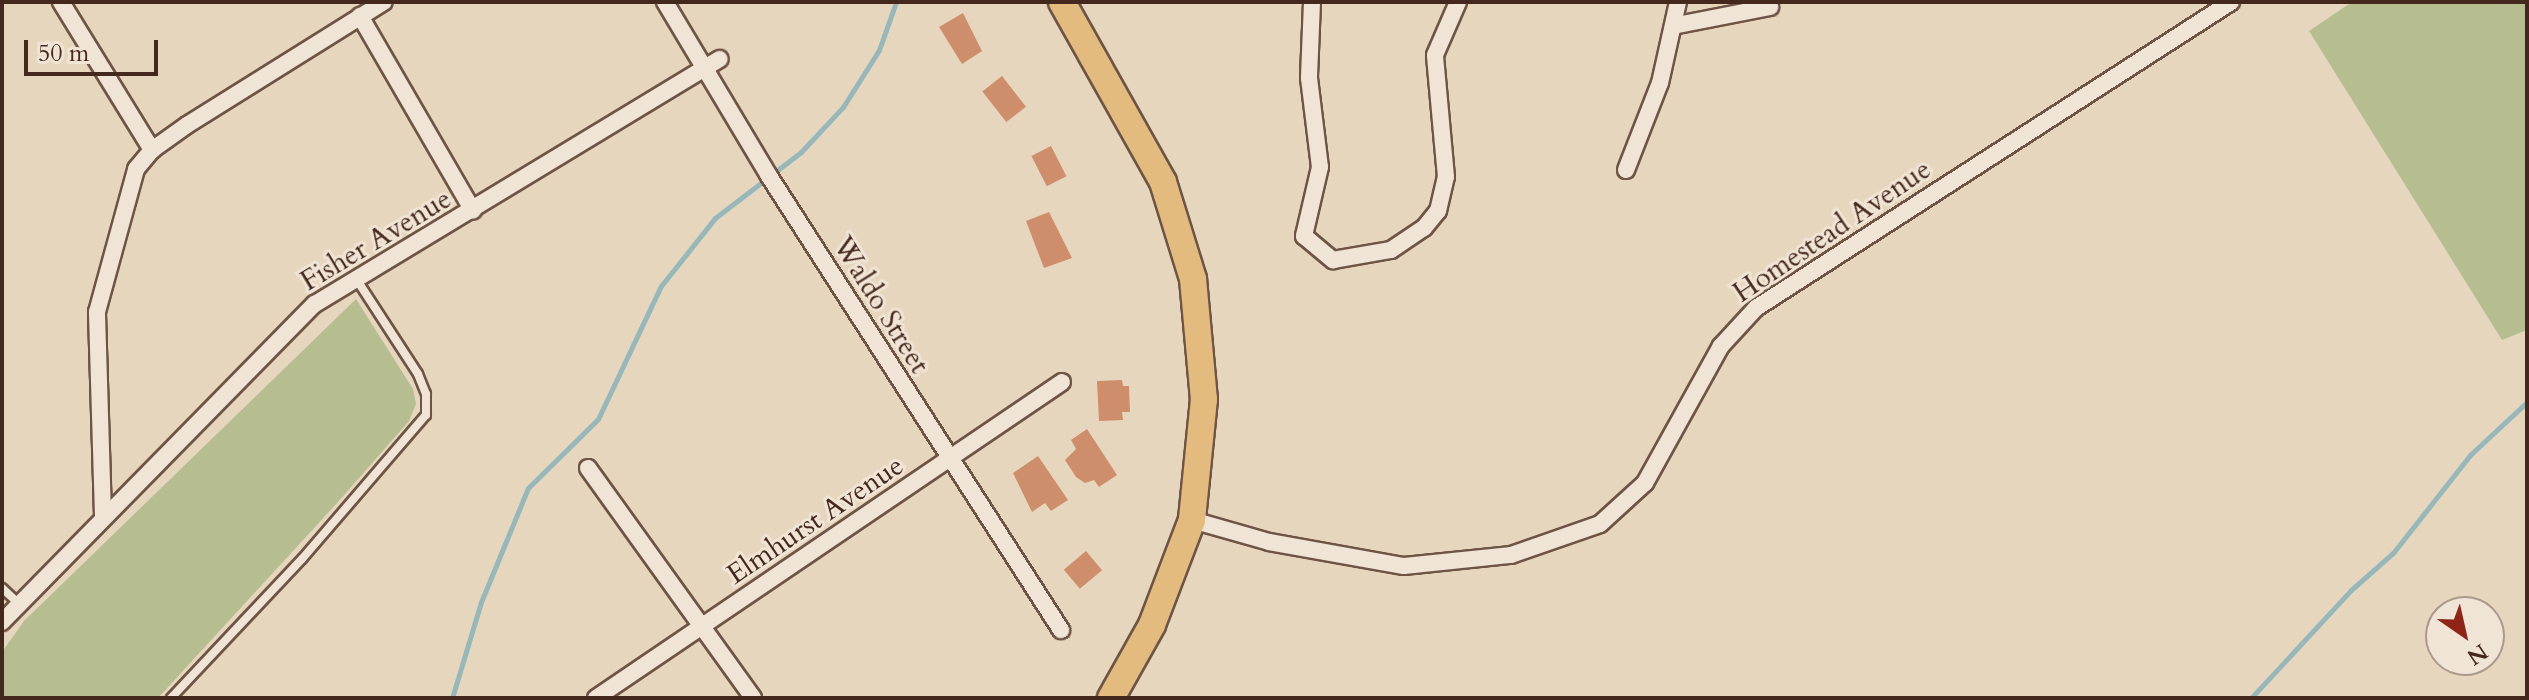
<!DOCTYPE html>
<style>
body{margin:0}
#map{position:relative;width:2529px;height:700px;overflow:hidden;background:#e7d6be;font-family:Cardo,serif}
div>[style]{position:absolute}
.green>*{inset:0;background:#b6bd91}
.stream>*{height:5px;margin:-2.5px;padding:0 2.5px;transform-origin:2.5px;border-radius:2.5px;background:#98b7b9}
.building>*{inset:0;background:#ce8e6b;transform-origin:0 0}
.roads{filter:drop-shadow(2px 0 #6d5445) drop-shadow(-2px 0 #6d5445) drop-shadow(0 2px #6d5445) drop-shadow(0 -2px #6d5445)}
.lane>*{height:8px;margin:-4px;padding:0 4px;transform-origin:4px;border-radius:4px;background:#efe4d5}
.street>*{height:16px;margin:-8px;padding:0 8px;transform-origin:8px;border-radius:8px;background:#efe4d5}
.primary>*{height:26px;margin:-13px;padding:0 13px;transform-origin:13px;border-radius:13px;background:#e4bb7f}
span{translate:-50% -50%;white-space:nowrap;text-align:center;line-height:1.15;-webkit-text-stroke:6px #efe4d5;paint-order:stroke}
.street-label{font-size:28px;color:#44281d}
.frame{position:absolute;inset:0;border:4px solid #44281d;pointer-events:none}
.north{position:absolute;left:2425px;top:596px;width:80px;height:80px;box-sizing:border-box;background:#efe4d5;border:2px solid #ab998b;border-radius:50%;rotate:146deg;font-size:22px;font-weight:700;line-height:32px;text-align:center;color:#44281d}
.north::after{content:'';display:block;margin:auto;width:28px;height:36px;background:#8f2418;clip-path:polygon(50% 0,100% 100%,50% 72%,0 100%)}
.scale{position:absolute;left:24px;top:40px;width:134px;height:36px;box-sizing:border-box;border:4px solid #44281d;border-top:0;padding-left:10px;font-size:24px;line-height:28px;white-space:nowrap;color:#44281d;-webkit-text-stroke:6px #efe4d5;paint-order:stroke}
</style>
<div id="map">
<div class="green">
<i style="clip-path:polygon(2352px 2px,2527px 2px,2527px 330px,2502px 340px,2309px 31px)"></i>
<i style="clip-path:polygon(356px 299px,413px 389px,416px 404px,409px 421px,338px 502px,158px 698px,2px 698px,2px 652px,24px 621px)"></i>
</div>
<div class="stream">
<i style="left:452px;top:698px;width:100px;rotate:-73.2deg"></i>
<i style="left:481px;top:602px;width:123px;rotate:-67.6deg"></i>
<i style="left:528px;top:488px;width:98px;rotate:-44.6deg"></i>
<i style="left:598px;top:419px;width:147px;rotate:-64.7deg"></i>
<i style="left:661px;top:286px;width:87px;rotate:-51.5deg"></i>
<i style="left:715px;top:218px;width:108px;rotate:-37.5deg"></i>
<i style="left:801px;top:152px;width:62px;rotate:-47deg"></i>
<i style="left:843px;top:107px;width:67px;rotate:-57.7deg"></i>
<i style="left:879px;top:50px;width:51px;rotate:-70.5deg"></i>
<i style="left:2251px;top:698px;width:147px;rotate:-47.2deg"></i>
<i style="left:2351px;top:590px;width:56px;rotate:-41.4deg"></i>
<i style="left:2393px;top:553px;width:125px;rotate:-51.8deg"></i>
<i style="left:2470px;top:455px;width:78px;rotate:-42.9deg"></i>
</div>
<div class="building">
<i style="clip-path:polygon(963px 13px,982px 51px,962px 64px,939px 27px)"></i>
<i style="left:1002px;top:76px;width:39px;height:25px;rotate:52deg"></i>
<i style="left:1051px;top:146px;width:34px;height:22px;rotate:63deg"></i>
<i style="clip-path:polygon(1049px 212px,1072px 258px,1044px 268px,1026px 221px)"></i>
<i style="clip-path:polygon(1122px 380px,1123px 386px,1129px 386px,1130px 412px,1122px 412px,1123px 420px,1099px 421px,1097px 381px)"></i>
<i style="clip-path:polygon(1087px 429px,1117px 475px,1099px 487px,1094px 480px,1085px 483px,1076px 477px,1065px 460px,1076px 449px,1071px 440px)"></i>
<i style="clip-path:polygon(1038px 456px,1068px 500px,1051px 511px,1045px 503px,1032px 512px,1013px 473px)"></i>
<i style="left:1086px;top:551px;width:25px;height:29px;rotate:50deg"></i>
</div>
<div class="roads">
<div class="lane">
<i style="left:2px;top:588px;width:23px;rotate:43deg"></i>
<i style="left:171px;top:698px;width:191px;rotate:-46.7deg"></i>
<i style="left:302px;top:559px;width:190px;rotate:-49.3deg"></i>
<i style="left:426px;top:415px;width:21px;rotate:-90deg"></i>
<i style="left:426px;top:394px;width:22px;rotate:-112deg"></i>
<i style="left:418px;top:374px;width:116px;rotate:-123deg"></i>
</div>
<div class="street">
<i style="left:61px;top:2px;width:174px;rotate:58.4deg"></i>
<i style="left:665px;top:2px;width:203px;rotate:59.1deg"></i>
<i style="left:769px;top:176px;width:540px;rotate:57.25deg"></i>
<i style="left:1312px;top:2px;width:76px;rotate:92.3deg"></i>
<i style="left:1309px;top:78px;width:90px;rotate:83deg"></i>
<i style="left:1320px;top:167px;width:71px;rotate:103.1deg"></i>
<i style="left:1304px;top:236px;width:38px;rotate:40deg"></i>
<i style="left:1333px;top:260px;width:59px;rotate:-9.8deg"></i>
<i style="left:1391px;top:250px;width:40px;rotate:-34deg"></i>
<i style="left:1424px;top:228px;width:22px;rotate:-51deg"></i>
<i style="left:1438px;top:211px;width:35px;rotate:-77deg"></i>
<i style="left:1446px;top:177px;width:122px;rotate:-95.2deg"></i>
<i style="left:1435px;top:55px;width:58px;rotate:-66.5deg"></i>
<i style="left:360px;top:16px;width:225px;rotate:59.9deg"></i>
<i style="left:1677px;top:25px;width:95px;rotate:-11deg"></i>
<i style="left:1626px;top:170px;width:93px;rotate:-68.7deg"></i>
<i style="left:1660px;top:83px;width:83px;rotate:-77.5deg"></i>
<i style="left:588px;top:468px;width:283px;rotate:54.3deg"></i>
<i style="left:103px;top:516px;width:204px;rotate:-91.7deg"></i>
<i style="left:97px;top:312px;width:148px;rotate:-74.7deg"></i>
<i style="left:136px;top:169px;width:25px;rotate:-50deg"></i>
<i style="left:152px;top:150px;width:43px;rotate:-35.5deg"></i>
<i style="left:187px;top:125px;width:232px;rotate:-32deg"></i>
<i style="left:1192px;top:520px;width:80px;rotate:15.9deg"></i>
<i style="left:1269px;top:542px;width:137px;rotate:10.1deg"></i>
<i style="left:1404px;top:566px;width:108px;rotate:-5.9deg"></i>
<i style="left:1511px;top:555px;width:94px;rotate:-19.2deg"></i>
<i style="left:1600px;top:524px;width:61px;rotate:-42.3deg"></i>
<i style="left:1645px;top:483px;width:157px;rotate:-61deg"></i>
<i style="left:1721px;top:346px;width:52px;rotate:-47.4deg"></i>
<i style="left:1756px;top:308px;width:565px;rotate:-32.79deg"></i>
<i style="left:2px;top:622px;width:446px;rotate:-45.5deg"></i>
<i style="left:315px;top:304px;width:473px;rotate:-31.2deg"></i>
<i style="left:596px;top:698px;width:563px;rotate:-34.14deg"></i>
</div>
<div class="primary">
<i style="left:1062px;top:2px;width:206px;rotate:60.7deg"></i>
<i style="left:1163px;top:182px;width:102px;rotate:72.8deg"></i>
<i style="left:1193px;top:279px;width:121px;rotate:84.8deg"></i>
<i style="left:1204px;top:399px;width:122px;rotate:95.7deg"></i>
<i style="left:1192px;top:520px;width:112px;rotate:110.9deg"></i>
<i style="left:1152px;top:625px;width:84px;rotate:119.3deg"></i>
</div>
</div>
<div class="street-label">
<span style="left:1832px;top:231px;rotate:-34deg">Homestead Avenue</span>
<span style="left:376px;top:240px;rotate:-31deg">Fisher Avenue</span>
<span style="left:881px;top:305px;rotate:58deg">Waldo Street</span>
<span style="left:815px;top:520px;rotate:-34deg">Elmhurst Avenue</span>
</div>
<div class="frame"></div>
<div class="north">N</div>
<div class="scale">50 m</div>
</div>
